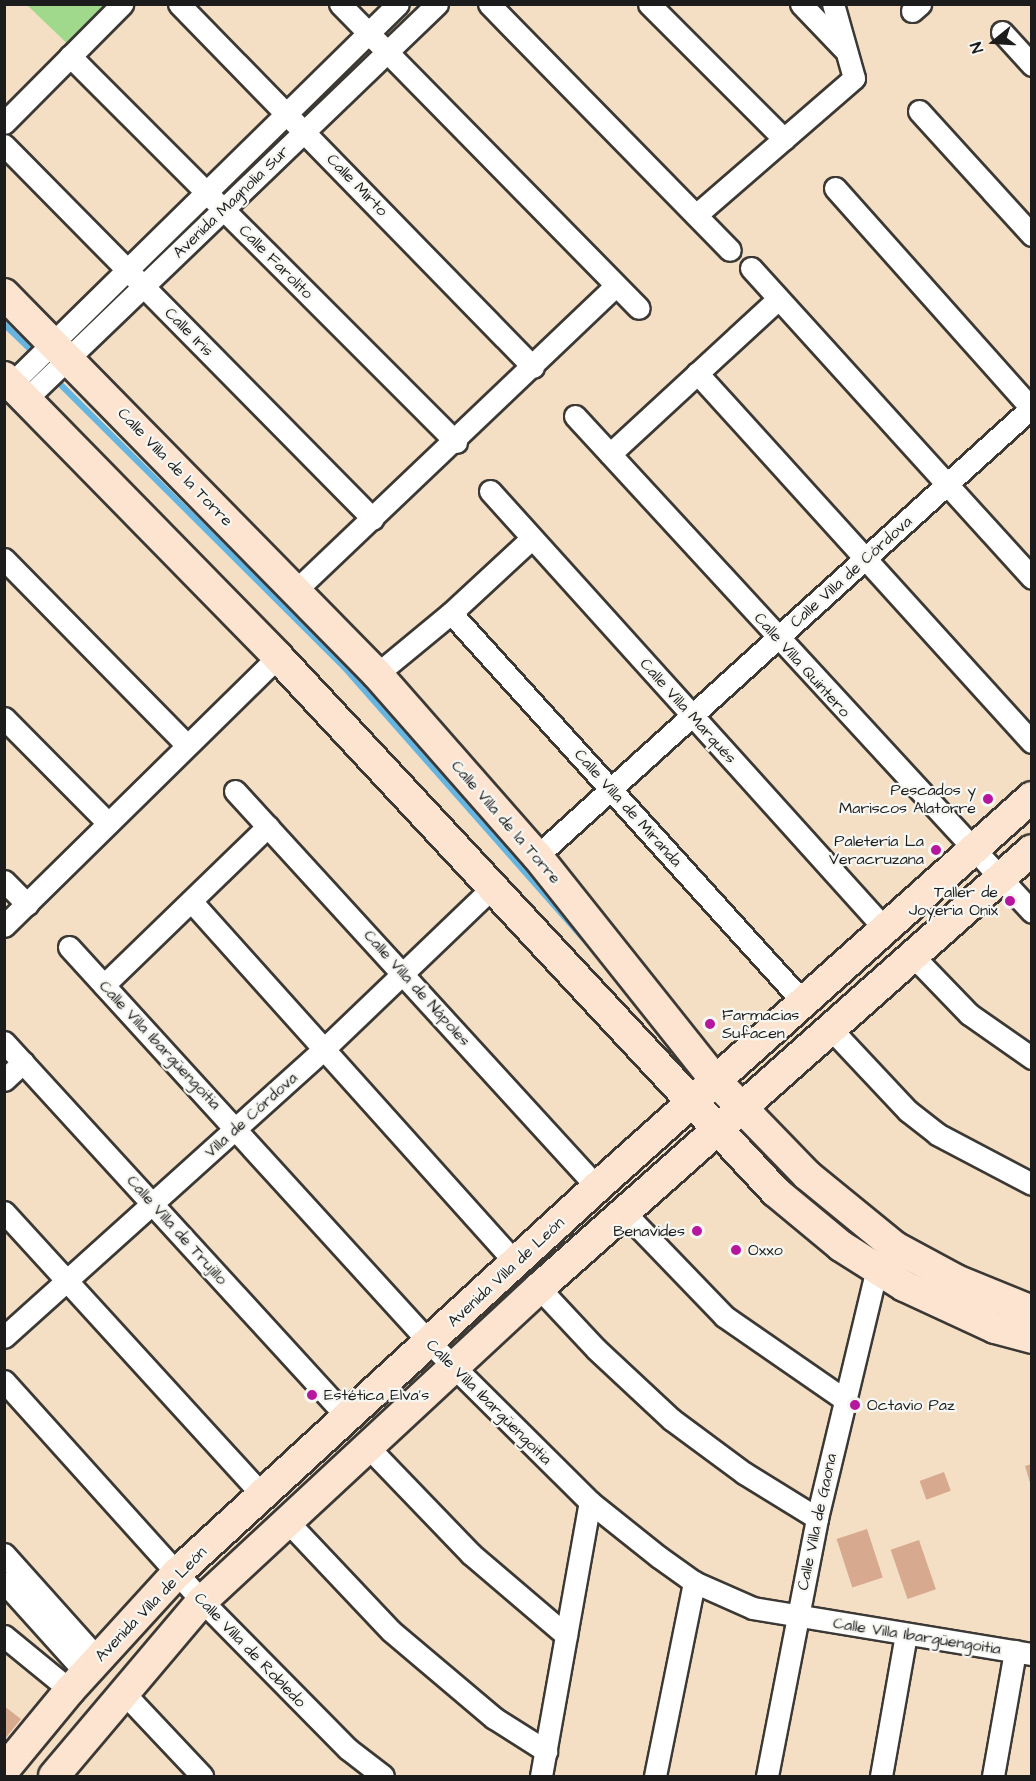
<!DOCTYPE html>
<meta charset="utf-8">
<style>
body{margin:0}
#map{position:relative;width:1036px;height:1781px;overflow:hidden;background:#f4dfc5;font-family:"Architects Daughter",sans-serif}
div>[style]{position:absolute}
.green>*{inset:0;background:#a0d98b}
.stream>*{height:6px;margin:-3px;padding:0 3px;transform-origin:3px;border-radius:3px;background:#66b5e0}
.building>*{inset:0;background:#d7aa8f;transform-origin:0 0}
.roads{filter:drop-shadow(2px 0 #3c3935) drop-shadow(-2px 0 #3c3935) drop-shadow(0 2px #3c3935) drop-shadow(0 -2px #3c3935)}
.street>*{height:21px;margin:-10.5px;padding:0 10.5px;transform-origin:10.5px;border-radius:10.5px;background:#fff}
.secondary>*{height:30px;margin:-15px;padding:0 15px;transform-origin:15px;border-radius:15px;background:#fde4d0}
.dots>*{width:16px;height:16px;translate:-50% -50%;box-sizing:border-box;border:3px solid #f6f6f2;border-radius:50%}
span{translate:-50% -50%;white-space:nowrap;text-align:center;line-height:1.15;-webkit-text-stroke:4.5px #f6f6f2;paint-order:stroke}
.street-label{font-size:16px;color:#1c1c1c}
.poi-label{font-size:16px;color:#1c1c1c}
.right{translate:-100% -50%;text-align:right}
.left{translate:0 -50%;text-align:left}
.frame{position:absolute;inset:0;border:6px solid #1c1c1c;pointer-events:none}
.north{position:absolute;left:964px;top:12px;width:60px;height:60px;-webkit-text-stroke:4px #f6f6f2;paint-order:stroke;rotate:252deg;font-size:16px;font-weight:700;line-height:24px;text-align:center;color:#1c1c1c}
.north::after{content:'';display:block;margin:auto;width:21px;height:27px;background:#1c1c1c;clip-path:polygon(50% 0,100% 100%,50% 72%,0 100%)}
</style>
<div id="map">
<div class="green">
<i style="clip-path:polygon(27px 5px,126px 5px,78px 54px)"></i>
</div>
<div class="stream">
<i style="left:4px;top:324px;width:35px;rotate:44deg"></i>
<i style="left:61px;top:385px;width:400px;rotate:44.9deg"></i>
<i style="left:344px;top:667px;width:371px;rotate:48.6deg"></i>
</div>
<div class="building">
<i style="clip-path:polygon(1032px 1464px,1032px 1486px,1031px 1486px,1025px 1466px)"></i>
<i style="left:944px;top:1472px;width:20px;height:26px;rotate:70deg"></i>
<i style="left:867px;top:1529px;width:51px;height:32px;rotate:72deg"></i>
<i style="left:919px;top:1540px;width:52px;height:30px;rotate:71deg"></i>
<i style="clip-path:polygon(4px 1706px,21px 1719px,4px 1740px)"></i>
</div>
<div class="roads">
<div class="street">
<i style="left:179px;top:4px;width:507px;rotate:45.72deg"></i>
<i style="left:340px;top:4px;width:426px;rotate:45.5deg"></i>
<i style="left:489px;top:4px;width:344px;rotate:45.6deg"></i>
<i style="left:649px;top:4px;width:191px;rotate:45deg"></i>
<i style="left:801px;top:4px;width:62px;rotate:46.3deg"></i>
<i style="left:912px;top:11px;width:11px;rotate:-41deg"></i>
<i style="left:1002px;top:32px;width:45px;rotate:47.7deg"></i>
<i style="left:70px;top:56px;width:546px;rotate:45deg"></i>
<i style="left:919px;top:111px;width:168px;rotate:47.7deg"></i>
<i style="left:4px;top:123px;width:168px;rotate:-45.2deg"></i>
<i style="left:4px;top:145px;width:525px;rotate:45.39deg"></i>
<i style="left:835px;top:188px;width:296px;rotate:48.3deg"></i>
<i style="left:696px;top:215px;width:209px;rotate:-40.9deg"></i>
<i style="left:854px;top:78px;width:77px;rotate:-105.8deg"></i>
<i style="left:751px;top:268px;width:418px;rotate:47.8deg"></i>
<i style="left:697px;top:373px;width:498px;rotate:47.8deg"></i>
<i style="left:11px;top:384px;width:542px;rotate:-44.48deg"></i>
<i style="left:26px;top:399px;width:570px;rotate:-43.86deg"></i>
<i style="left:575px;top:416px;width:674px;rotate:47.34deg"></i>
<i style="left:610px;top:454px;width:229px;rotate:-42.7deg"></i>
<i style="left:490px;top:491px;width:591px;rotate:47.95deg"></i>
<i style="left:4px;top:559px;width:261px;rotate:45.5deg"></i>
<i style="left:295px;top:591px;width:443px;rotate:-43.6deg"></i>
<i style="left:451px;top:613px;width:526px;rotate:47.85deg"></i>
<i style="left:377px;top:674px;width:96px;rotate:-39.5deg"></i>
<i style="left:451px;top:613px;width:110px;rotate:-42.8deg"></i>
<i style="left:4px;top:718px;width:148px;rotate:45.3deg"></i>
<i style="left:235px;top:791px;width:537px;rotate:47.57deg"></i>
<i style="left:537px;top:856px;width:668px;rotate:-42.21deg"></i>
<i style="left:4px;top:881px;width:33px;rotate:45deg"></i>
<i style="left:191px;top:901px;width:486px;rotate:48.1deg"></i>
<i style="left:4px;top:926px;width:384px;rotate:-44.5deg"></i>
<i style="left:69px;top:947px;width:536px;rotate:47.65deg"></i>
<i style="left:430px;top:1343px;width:226px;rotate:44.8deg"></i>
<i style="left:590px;top:1502px;width:88px;rotate:38.6deg"></i>
<i style="left:659px;top:1557px;width:43px;rotate:35.5deg"></i>
<i style="left:694px;top:1582px;width:64px;rotate:23.8deg"></i>
<i style="left:753px;top:1608px;width:283px;rotate:9.4deg"></i>
<i style="left:913px;top:956px;width:81px;rotate:46deg"></i>
<i style="left:969px;top:1014px;width:77px;rotate:34.9deg"></i>
<i style="left:104px;top:985px;width:228px;rotate:-44.1deg"></i>
<i style="left:830px;top:1028px;width:114px;rotate:46.8deg"></i>
<i style="left:908px;top:1111px;width:37px;rotate:38deg"></i>
<i style="left:937px;top:1134px;width:107px;rotate:27.8deg"></i>
<i style="left:4px;top:1042px;width:510px;rotate:47.54deg"></i>
<i style="left:4px;top:1080px;width:26px;rotate:-43deg"></i>
<i style="left:4px;top:1212px;width:383px;rotate:47.6deg"></i>
<i style="left:624px;top:1212px;width:144px;rotate:46.1deg"></i>
<i style="left:724px;top:1316px;width:146px;rotate:34.7deg"></i>
<i style="left:539px;top:1288px;width:83px;rotate:46.9deg"></i>
<i style="left:596px;top:1349px;width:103px;rotate:43deg"></i>
<i style="left:671px;top:1419px;width:91px;rotate:36.5deg"></i>
<i style="left:744px;top:1473px;width:86px;rotate:31.7deg"></i>
<i style="left:4px;top:1337px;width:431px;rotate:-42deg"></i>
<i style="left:324px;top:1049px;width:234px;rotate:-43.8deg"></i>
<i style="left:4px;top:1381px;width:296px;rotate:48deg"></i>
<i style="left:202px;top:1601px;width:208px;rotate:45.4deg"></i>
<i style="left:348px;top:1749px;width:44px;rotate:37.6deg"></i>
<i style="left:368px;top:1447px;width:149px;rotate:46.1deg"></i>
<i style="left:471px;top:1554px;width:125px;rotate:40.5deg"></i>
<i style="left:287px;top:1521px;width:151px;rotate:46.6deg"></i>
<i style="left:391px;top:1631px;width:135px;rotate:40.2deg"></i>
<i style="left:494px;top:1718px;width:62px;rotate:32.4deg"></i>
<i style="left:4px;top:1554px;width:141px;rotate:48.2deg"></i>
<i style="left:4px;top:1582px;width:122px;rotate:48deg"></i>
<i style="left:4px;top:1636px;width:85px;rotate:39.3deg"></i>
<i style="left:122px;top:1691px;width:117px;rotate:46.7deg"></i>
<i style="left:541px;top:1776px;width:278px;rotate:-79.9deg"></i>
<i style="left:655px;top:1776px;width:198px;rotate:-78.6deg"></i>
<i style="left:767px;top:1776px;width:263px;rotate:-79deg"></i>
<i style="left:817px;top:1518px;width:256px;rotate:-76.5deg"></i>
<i style="left:881px;top:1776px;width:144px;rotate:-80deg"></i>
<i style="left:993px;top:1776px;width:127px;rotate:-80deg"></i>
</div>
<div class="secondary">
<i style="left:4px;top:294px;width:532px;rotate:45.53deg"></i>
<i style="left:377px;top:674px;width:242px;rotate:48.7deg"></i>
<i style="left:537px;top:856px;width:288px;rotate:51.5deg"></i>
<i style="left:716px;top:1081px;width:131px;rotate:45.9deg"></i>
<i style="left:807px;top:1175px;width:114px;rotate:39.3deg"></i>
<i style="left:895px;top:1247px;width:69px;rotate:28.4deg"></i>
<i style="left:956px;top:1280px;width:82px;rotate:22.2deg"></i>
<i style="left:4px;top:377px;width:392px;rotate:45.6deg"></i>
<i style="left:278px;top:657px;width:731px;rotate:47.05deg"></i>
<i style="left:776px;top:1192px;width:85px;rotate:39.7deg"></i>
<i style="left:841px;top:1246px;width:75px;rotate:32.4deg"></i>
<i style="left:904px;top:1286px;width:100px;rotate:24.8deg"></i>
<i style="left:995px;top:1328px;width:38px;rotate:15deg"></i>
<i style="left:4px;top:1770px;width:104px;rotate:-50.5deg"></i>
<i style="left:70px;top:1690px;width:159px;rotate:-47.6deg"></i>
<i style="left:177px;top:1573px;width:570px;rotate:-42.58deg"></i>
<i style="left:597px;top:1187px;width:584px;rotate:-41.88deg"></i>
<i style="left:54px;top:1776px;width:229px;rotate:-49.8deg"></i>
<i style="left:202px;top:1601px;width:460px;rotate:-42.9deg"></i>
<i style="left:539px;top:1288px;width:659px;rotate:-41.62deg"></i>
</div>
</div>
<div class="dots">
<i style="left:988px;top:799px;background:#b5179e"></i>
<i style="left:936px;top:850px;background:#b5179e"></i>
<i style="left:1010px;top:901px;background:#b5179e"></i>
<i style="left:710px;top:1024px;background:#b5179e"></i>
<i style="left:697px;top:1231px;background:#b5179e"></i>
<i style="left:736px;top:1250px;background:#b5179e"></i>
<i style="left:312px;top:1395px;background:#b5179e"></i>
<i style="left:855px;top:1405px;background:#b5179e"></i>
</div>
<div class="street-label">
<span style="left:357px;top:185px;rotate:46deg">Calle Mirto</span>
<span style="left:231px;top:202px;rotate:-44deg">Avenida Magnolia Sur</span>
<span style="left:276px;top:262px;rotate:45deg">Calle Farolito</span>
<span style="left:189px;top:332px;rotate:45deg">Calle Iris</span>
<span style="left:175px;top:467px;rotate:46deg">Calle Villa de la Torre</span>
<span style="left:851px;top:572px;rotate:-42deg">Calle Villa de Córdova</span>
<span style="left:802px;top:665px;rotate:48deg">Calle Villa Quintero</span>
<span style="left:688px;top:711px;rotate:48deg">Calle Villa Marqués</span>
<span style="left:628px;top:808px;rotate:48deg">Calle Villa de Miranda</span>
<span style="left:506px;top:822px;rotate:49deg">Calle Villa de la Torre</span>
<span style="left:417px;top:988px;rotate:48deg">Calle Villa de Nápoles</span>
<span style="left:160px;top:1045px;rotate:47deg">Calle Villa Ibargüengoitia</span>
<span style="left:251px;top:1115px;rotate:-42deg">Villa de Córdova</span>
<span style="left:177px;top:1230px;rotate:48deg">Calle Villa de Trujillo</span>
<span style="left:506px;top:1272px;rotate:-43deg">Avenida Villa de León</span>
<span style="left:489px;top:1402px;rotate:45deg">Calle Villa Ibargüengoitia</span>
<span style="left:817px;top:1522px;rotate:-78deg">Calle Villa de Gaona</span>
<span style="left:151px;top:1604px;rotate:-46deg">Avenida Villa de León</span>
<span style="left:917px;top:1636px;rotate:9deg">Calle Villa Ibargüengoitia</span>
<span style="left:250px;top:1650px;rotate:46deg">Calle Villa de Robledo</span>
</div>
<div class="poi-label">
<span class="right" style="left:976px;top:799px">Pescados y<br>Mariscos Alatorre</span>
<span class="right" style="left:924px;top:850px">Paletería La<br>Veracruzana</span>
<span class="right" style="left:998px;top:901px">Taller de<br>Joyeria Onix</span>
<span class="left" style="left:722px;top:1024px">Farmacias<br>Sufacen</span>
<span class="right" style="left:685px;top:1231px">Benavides</span>
<span class="left" style="left:748px;top:1250px">Oxxo</span>
<span class="left" style="left:324px;top:1395px">Estética Elva’s</span>
<span class="left" style="left:867px;top:1405px">Octavio Paz</span>
</div>
<div class="frame"></div>
<div class="north">N</div>
</div>
